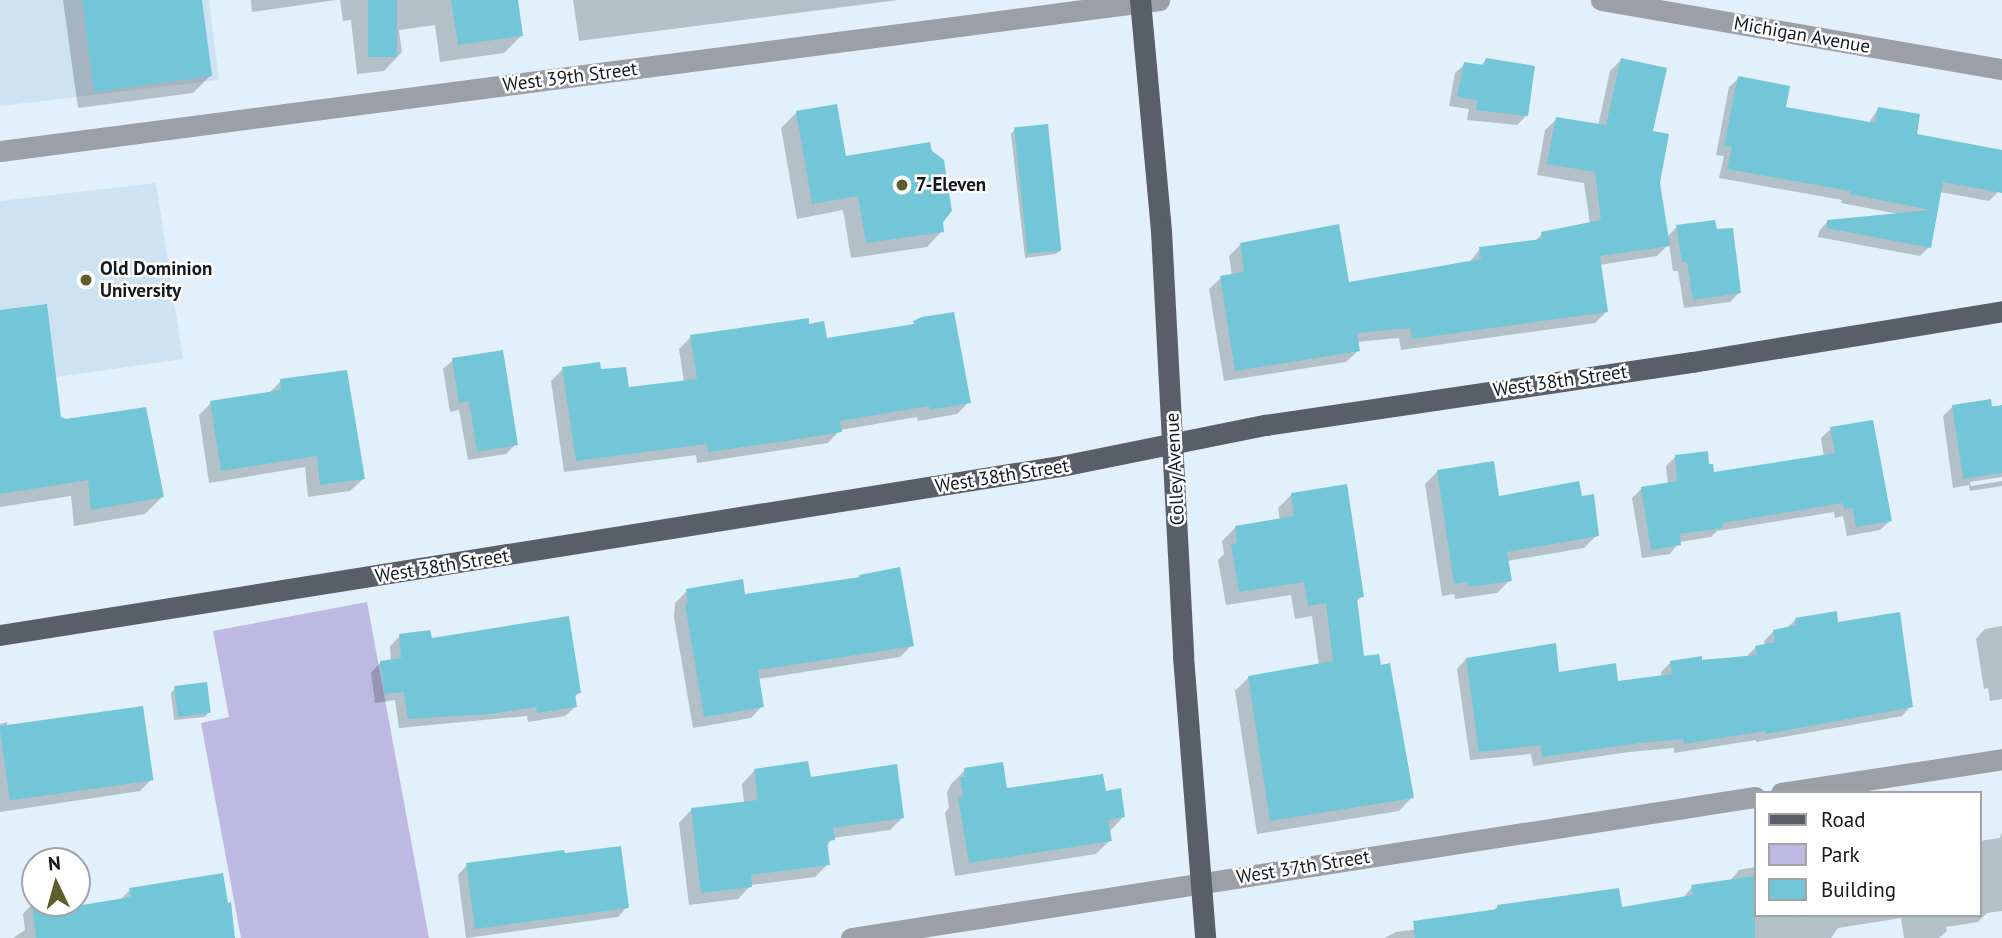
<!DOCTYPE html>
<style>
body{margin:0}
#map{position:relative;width:2002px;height:938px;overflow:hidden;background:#e2f0fb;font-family:"PT Sans",sans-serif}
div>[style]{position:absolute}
.built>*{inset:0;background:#cde3f2}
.green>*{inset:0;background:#bdb9e3}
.shadow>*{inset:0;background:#0003}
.building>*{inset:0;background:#73c6d8;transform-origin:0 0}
.minor>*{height:21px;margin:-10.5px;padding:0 10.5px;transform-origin:10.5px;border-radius:10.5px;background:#9c9fa5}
.major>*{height:21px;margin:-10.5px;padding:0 10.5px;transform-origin:10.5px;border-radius:10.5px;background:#595e69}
.dots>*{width:19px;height:19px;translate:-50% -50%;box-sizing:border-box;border:4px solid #fff;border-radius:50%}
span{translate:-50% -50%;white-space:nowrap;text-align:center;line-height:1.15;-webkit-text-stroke:5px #fff;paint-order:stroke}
.street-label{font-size:19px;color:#14191d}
.poi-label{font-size:19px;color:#14191d;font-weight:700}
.left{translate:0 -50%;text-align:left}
.legend{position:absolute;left:1754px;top:791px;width:228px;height:126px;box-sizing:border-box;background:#fff;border:2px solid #a1a3a5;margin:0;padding:9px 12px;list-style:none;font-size:21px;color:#14191d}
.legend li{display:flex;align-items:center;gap:14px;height:35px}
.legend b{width:35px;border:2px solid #a1a3a5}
.north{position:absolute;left:21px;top:847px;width:70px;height:70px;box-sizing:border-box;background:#fff;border:2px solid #a1a3a5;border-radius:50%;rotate:355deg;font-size:19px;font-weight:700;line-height:28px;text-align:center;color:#14191d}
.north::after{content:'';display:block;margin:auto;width:24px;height:32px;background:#5c5f2c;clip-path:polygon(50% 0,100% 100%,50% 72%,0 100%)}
</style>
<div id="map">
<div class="built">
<i style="clip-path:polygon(0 0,209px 0,219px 80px,0 106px)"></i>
<i style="clip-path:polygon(156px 183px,183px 359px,0 385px,0 201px)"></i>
</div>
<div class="green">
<i style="clip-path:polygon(367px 602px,429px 938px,241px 938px,201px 723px,229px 717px,213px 631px)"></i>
</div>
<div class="shadow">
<i style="clip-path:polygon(63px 0,201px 0,210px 76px,193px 93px,78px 108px)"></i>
<i style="clip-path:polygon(251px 0,336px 0,252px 12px)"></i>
<i style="clip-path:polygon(340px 0,516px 0,522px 35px,504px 53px,440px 62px,435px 25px,399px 30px,402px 52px,384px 71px,357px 74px,351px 20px,343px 21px)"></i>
<i style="clip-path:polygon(573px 0,898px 0,579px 41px)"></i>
<i style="clip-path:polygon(1487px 59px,1527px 115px,1517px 125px,1467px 120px,1469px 109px,1449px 106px,1455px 73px,1465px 64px,1480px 66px)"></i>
<i style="clip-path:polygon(1621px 60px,1651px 132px,1667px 237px,1677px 227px,1740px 292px,1730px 302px,1684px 308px,1678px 271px,1673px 271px,1669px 244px,1657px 256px,1599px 265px,1607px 311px,1595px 323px,1401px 350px,1399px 338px,1356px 342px,1358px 351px,1346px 362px,1224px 381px,1209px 289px,1221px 278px,1232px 276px,1229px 256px,1240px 245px,1347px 284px,1469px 263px,1480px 249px,1535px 241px,1542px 234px,1590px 224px,1584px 183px,1537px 175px,1545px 130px,1557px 119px,1598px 126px,1610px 71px)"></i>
<i style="clip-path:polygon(1739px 78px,1784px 108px,1868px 124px,1878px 109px,1915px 136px,2002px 151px,1998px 192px,1989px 201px,1940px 192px,1929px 247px,1920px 256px,1818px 237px,1819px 231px,1828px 221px,1898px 214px,1841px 203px,1842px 200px,1719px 178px,1724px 156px,1716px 155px,1729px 87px)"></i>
<i style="clip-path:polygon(796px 113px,844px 158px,941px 221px,942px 231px,927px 247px,851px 258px,843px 210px,797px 219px,781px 128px)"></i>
<i style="clip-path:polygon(1015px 129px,1061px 250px,1056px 254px,1025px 258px,1011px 134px)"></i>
<i style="clip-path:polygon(0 312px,60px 418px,162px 497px,145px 514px,74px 526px,71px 496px,0 507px)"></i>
<i style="clip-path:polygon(914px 323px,969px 402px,957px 414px,918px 421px,917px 417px,840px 430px,828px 443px,697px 463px,696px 455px,564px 472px,551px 381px,563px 369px,600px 371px,628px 389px,684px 382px,679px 349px,691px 337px,808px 326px,825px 340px,910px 327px)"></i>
<i style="clip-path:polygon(453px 360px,516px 444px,506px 454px,468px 460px,459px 410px,450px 412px,443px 369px)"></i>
<i style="clip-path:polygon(281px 381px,363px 479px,350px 491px,308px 497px,305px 467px,209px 483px,199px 415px,211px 403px,268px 394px)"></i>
<i style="clip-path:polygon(1953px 406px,2002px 406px,2002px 477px,1970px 482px,1971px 486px,2002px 481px,2002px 486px,1970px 491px,1969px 485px,1953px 488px,1943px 416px)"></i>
<i style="clip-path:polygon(1831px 429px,1890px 521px,1880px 530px,1847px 536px,1843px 516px,1835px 518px,1834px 512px,1717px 531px,1711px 537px,1679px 542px,1670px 554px,1642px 558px,1632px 498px,1642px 488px,1668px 485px,1666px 466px,1676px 456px,1708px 466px,1713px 474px,1824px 457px,1821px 438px)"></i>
<i style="clip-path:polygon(1438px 471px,1498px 498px,1580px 498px,1597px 535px,1584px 548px,1507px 561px,1510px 580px,1497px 593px,1455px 599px,1454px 594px,1442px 596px,1425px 484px)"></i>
<i style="clip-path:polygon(1292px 494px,1362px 596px,1355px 603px,1363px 658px,1412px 797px,1399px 811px,1257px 834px,1235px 691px,1249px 677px,1319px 666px,1312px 616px,1295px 619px,1291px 595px,1226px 605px,1218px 560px,1224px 554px,1222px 541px,1236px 527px,1280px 520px,1278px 508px)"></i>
<i style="clip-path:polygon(860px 576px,912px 645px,900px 657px,758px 679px,762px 706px,751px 718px,693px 728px,674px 617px,675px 603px,687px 591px,744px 596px,857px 579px)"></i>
<i style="clip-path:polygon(1795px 620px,1837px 624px,1911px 706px,1902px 716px,1756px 742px,1756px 740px,1674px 753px,1674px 748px,1629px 752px,1533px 766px,1531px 754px,1470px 760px,1457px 669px,1466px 659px,1617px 683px,1662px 677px,1661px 672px,1671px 662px,1746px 657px,1756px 647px,1765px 646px,1764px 641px,1774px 631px,1786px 629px)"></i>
<i style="clip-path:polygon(2002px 626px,2002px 699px,1990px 701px,1988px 688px,1984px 689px,1976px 639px,1985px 629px)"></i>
<i style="clip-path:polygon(400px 636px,430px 640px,579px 693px,574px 698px,575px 707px,565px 716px,528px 722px,527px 716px,399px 728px,395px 700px,375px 703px,371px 673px,380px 663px,391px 662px,390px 646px)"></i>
<i style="clip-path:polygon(175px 688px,209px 712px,205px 717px,174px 720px,171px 693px)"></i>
<i style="clip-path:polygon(7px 722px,8px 728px,152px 779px,140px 791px,0 812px,0 724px)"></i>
<i style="clip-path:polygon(965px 770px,1006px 790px,1104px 793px,1123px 817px,1109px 832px,1110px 840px,1096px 854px,955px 876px,945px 813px,949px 808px,947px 793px,951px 784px)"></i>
<i style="clip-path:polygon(754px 771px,809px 779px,903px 817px,890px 830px,833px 838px,826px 847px,828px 864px,815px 877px,751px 885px,738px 899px,689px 905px,679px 823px,691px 810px,744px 803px,742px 784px)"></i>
<i style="clip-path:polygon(2002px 832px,2002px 911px,1987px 913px,1978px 922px,1946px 927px,1947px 931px,1939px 938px,1904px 938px,1901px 918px,1838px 928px,1831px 938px,1384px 938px,1396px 932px,1450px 925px,1493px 911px,1498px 906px,1620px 909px,1683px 898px,1692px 887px,1730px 881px,1739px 870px,1755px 867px,1755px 915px,1979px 915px,1979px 841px,2000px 838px)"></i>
<i style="clip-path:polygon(467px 865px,627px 907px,618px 917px,466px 938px,458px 875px)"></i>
<i style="clip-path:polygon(130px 890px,234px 938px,13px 938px,25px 930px,23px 914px,32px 904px,62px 903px,63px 910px,120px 900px)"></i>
</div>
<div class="building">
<i style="clip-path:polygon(82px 0,202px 0,212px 76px,94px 92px)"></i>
<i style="left:368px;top:0;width:29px;height:57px"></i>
<i style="clip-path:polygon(451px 0,518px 0,523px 36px,458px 45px)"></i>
<i style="clip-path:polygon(1486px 58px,1535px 66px,1528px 116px,1476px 110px,1477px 100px,1457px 97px,1464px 62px,1484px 65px)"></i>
<i style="clip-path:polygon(1621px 58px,1667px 68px,1653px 131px,1669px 134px,1660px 183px,1670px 246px,1600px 256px,1608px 312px,1412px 339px,1410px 328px,1357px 333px,1360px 351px,1235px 371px,1220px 276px,1244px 272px,1240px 243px,1339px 224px,1349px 282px,1481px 259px,1479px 247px,1542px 239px,1541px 232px,1601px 220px,1595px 172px,1547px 164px,1556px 117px,1606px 125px)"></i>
<i style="clip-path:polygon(1738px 76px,1790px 86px,1786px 107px,1875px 123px,1878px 107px,1920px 114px,1917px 134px,2002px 150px,2002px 193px,1943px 182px,1931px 248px,1827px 228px,1827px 220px,1931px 210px,1850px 194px,1850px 191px,1727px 169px,1732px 147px,1724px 146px)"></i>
<i style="clip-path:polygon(837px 104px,846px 156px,930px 142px,932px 151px,944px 160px,952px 211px,943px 222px,944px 232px,866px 243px,858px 196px,812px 204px,796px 111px)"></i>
<i style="left:1048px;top:124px;width:127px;height:34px;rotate:84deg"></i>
<i style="clip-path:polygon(1715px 220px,1717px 229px,1733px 228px,1741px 293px,1693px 300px,1687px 262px,1682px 262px,1676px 225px)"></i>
<i style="clip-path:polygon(47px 304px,61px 417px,66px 419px,146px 407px,164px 497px,91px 510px,88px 480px,0 494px,0 310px)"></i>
<i style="clip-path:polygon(954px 312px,971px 403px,929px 410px,929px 406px,840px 421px,842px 432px,786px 441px,708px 452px,707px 444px,576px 461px,562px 367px,600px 362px,601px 369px,626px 367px,629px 387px,697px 379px,690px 335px,809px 318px,809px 324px,824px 321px,827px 338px,914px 324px,913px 321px,922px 317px)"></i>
<i style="clip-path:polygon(503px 350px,518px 445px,477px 452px,469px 401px,459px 403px,452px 358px)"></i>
<i style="clip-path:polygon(347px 370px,365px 479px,320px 485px,317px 456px,221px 471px,210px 401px,281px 390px,280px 379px)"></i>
<i style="clip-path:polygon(1991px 399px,1992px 407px,2002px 405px,2002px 473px,1963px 479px,1952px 405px)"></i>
<i style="clip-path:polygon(1873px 420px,1892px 521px,1856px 527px,1853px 508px,1844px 509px,1843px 503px,1722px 523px,1723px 528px,1680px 534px,1681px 545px,1651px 550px,1641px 487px,1677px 481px,1675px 455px,1708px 451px,1709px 464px,1713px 464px,1714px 472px,1835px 453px,1830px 427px)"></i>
<i style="clip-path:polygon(1494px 461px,1499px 496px,1579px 481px,1582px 496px,1594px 494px,1599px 536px,1507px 552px,1512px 581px,1468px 587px,1467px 582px,1454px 584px,1437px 470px)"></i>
<i style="clip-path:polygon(1347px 484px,1364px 597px,1357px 598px,1364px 656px,1379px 654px,1381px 665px,1390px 663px,1414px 798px,1270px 821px,1248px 676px,1333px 661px,1326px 603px,1308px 606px,1304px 582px,1239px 592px,1231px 544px,1237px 543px,1235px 526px,1294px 516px,1291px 493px)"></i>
<i style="clip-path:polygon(900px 567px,914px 646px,758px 670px,764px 707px,704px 717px,685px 604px,688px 603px,686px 589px,743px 579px,745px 594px,860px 577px,859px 575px)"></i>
<i style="clip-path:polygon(1837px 611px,1838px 622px,1900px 612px,1913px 707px,1766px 734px,1765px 731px,1684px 744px,1683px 739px,1640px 743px,1542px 757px,1541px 745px,1479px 752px,1466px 658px,1556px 643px,1559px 672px,1616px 663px,1618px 681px,1672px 674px,1670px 661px,1702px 656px,1702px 660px,1757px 655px,1755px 646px,1775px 642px,1773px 630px,1796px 625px,1795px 618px)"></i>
<i style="clip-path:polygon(569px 616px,581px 693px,575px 694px,577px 707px,537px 713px,536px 707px,490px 714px,408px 719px,404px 692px,384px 694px,380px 661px,401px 658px,399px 634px,430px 630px,432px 638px)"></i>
<i style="left:207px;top:682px;width:31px;height:33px;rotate:83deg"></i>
<i style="left:143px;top:706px;width:75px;height:145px;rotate:82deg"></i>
<i style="clip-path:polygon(808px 761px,811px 777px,897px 764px,904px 818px,833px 828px,835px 840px,827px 841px,830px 865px,751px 875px,752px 887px,701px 893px,691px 808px,758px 800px,754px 769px)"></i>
<i style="clip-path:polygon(1003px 762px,1007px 788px,1103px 774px,1106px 791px,1121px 788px,1125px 817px,1108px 820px,1112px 841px,969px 863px,958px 797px,963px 796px,960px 777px,965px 777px,964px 768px)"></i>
<i style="clip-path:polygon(621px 846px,629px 908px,475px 929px,466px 863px,564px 850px,565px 853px)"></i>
<i style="clip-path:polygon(223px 873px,228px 903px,231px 902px,235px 938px,36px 938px,32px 903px,64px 903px,64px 908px,131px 897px,129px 888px)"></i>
<i style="clip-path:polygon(1755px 876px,1755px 938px,1415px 938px,1413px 921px,1498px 909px,1497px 905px,1619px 888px,1622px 907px,1693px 895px,1691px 885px)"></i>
</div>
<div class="minor">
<i style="left:1601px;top:0;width:407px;rotate:9.8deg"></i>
<i style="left:0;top:151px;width:1169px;rotate:-7.42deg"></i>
<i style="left:1781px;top:793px;width:224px;rotate:-8.7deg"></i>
<i style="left:851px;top:938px;width:915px;rotate:-8.87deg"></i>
</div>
<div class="major">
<i style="left:1140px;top:0;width:232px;rotate:84.8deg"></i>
<i style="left:1161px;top:231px;width:426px;rotate:87deg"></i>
<i style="left:1183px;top:656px;width:283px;rotate:85.5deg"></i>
<i style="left:0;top:635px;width:1079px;rotate:-9.06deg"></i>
<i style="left:1066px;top:465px;width:203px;rotate:-11.4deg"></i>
<i style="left:1265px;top:425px;width:432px;rotate:-8.4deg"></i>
<i style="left:1692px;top:362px;width:314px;rotate:-9.3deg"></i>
</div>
<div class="dots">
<i style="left:902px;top:185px;background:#5c5f2c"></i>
<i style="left:86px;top:280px;background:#5c5f2c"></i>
</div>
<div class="street-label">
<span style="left:1802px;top:35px;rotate:10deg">Michigan Avenue</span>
<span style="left:570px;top:77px;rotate:-7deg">West 39th Street</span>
<span style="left:1560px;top:381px;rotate:-8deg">West 38th Street</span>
<span style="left:1175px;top:469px;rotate:-93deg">Colley Avenue</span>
<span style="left:1002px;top:476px;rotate:-9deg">West 38th Street</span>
<span style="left:442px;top:566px;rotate:-9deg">West 38th Street</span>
<span style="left:1303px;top:867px;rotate:-9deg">West 37th Street</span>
</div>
<div class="poi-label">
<span class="left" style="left:916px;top:185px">7-Eleven</span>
<span class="left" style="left:100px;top:280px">Old Dominion<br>University</span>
</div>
<ul class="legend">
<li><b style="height:9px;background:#595e69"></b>Road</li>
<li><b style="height:19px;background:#bdb9e3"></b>Park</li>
<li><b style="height:19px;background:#73c6d8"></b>Building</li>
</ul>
<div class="north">N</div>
</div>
